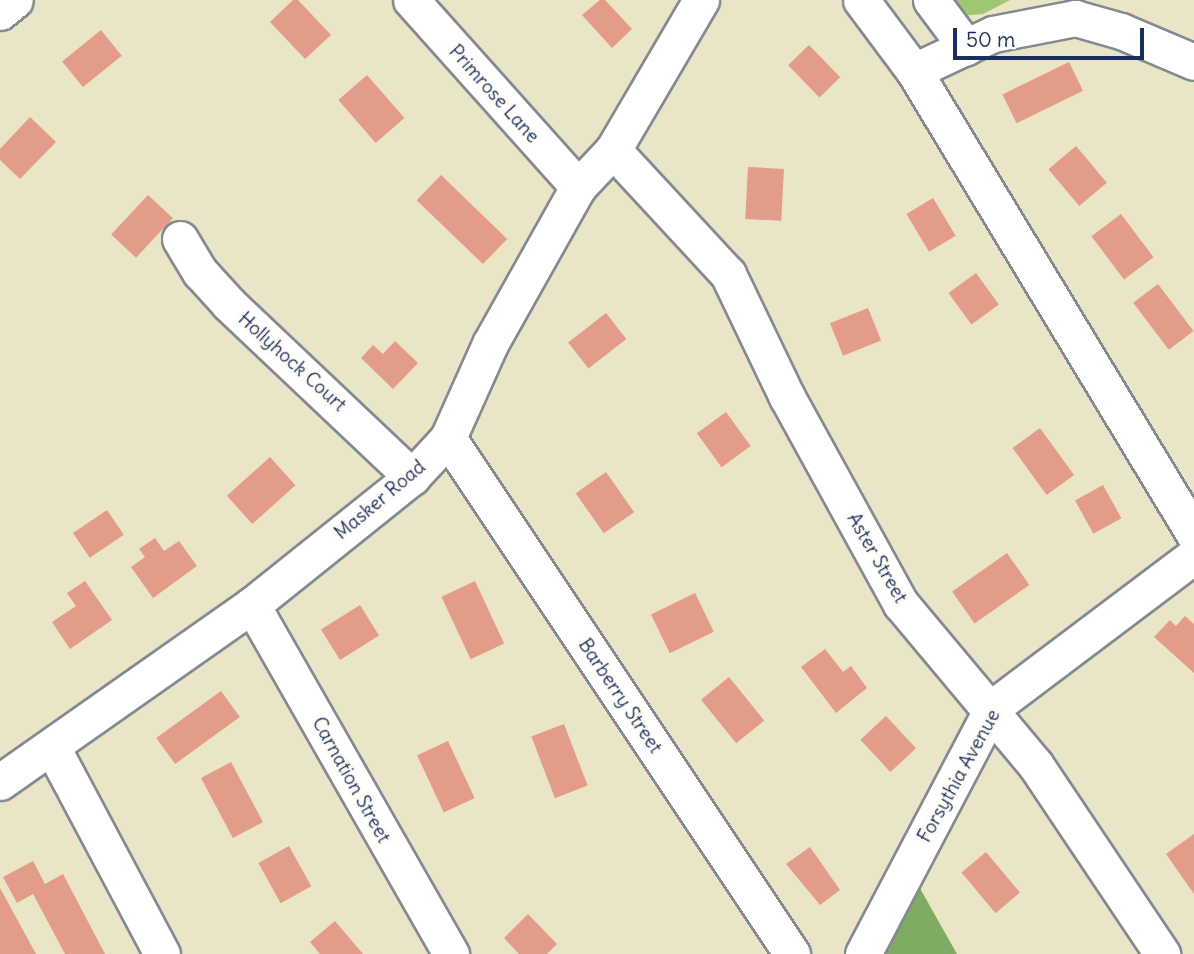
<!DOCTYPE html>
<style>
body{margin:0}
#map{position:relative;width:1194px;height:954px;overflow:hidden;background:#eae5c6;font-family:Delius,sans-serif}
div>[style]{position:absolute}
.green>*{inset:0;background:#a1c671}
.forest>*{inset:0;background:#80ab63}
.building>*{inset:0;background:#e39c88;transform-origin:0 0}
.roads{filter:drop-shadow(2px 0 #828a92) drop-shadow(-2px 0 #828a92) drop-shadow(0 2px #828a92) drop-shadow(0 -2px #828a92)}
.minor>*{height:35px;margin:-17.5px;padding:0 17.5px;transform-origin:17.5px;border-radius:17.5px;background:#fff}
span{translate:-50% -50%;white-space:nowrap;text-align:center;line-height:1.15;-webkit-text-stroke:7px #fdfcf7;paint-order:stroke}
.street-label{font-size:19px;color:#1b2f5e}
.scale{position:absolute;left:953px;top:28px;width:191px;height:32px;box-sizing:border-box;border:4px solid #1b2f5e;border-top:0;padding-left:9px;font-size:21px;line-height:24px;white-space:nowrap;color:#1b2f5e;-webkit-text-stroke:5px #fdfcf7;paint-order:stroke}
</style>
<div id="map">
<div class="green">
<i style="clip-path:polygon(950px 0,1010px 0,983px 14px,959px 16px)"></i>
</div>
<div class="forest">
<i style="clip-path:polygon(904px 860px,957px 954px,859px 954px)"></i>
</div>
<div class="building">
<i style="clip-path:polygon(293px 0,298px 0,331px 35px,305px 59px,270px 22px)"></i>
<i style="clip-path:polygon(600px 0,605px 0,632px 29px,612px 48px,582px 15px)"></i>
<i style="left:101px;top:30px;width:33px;height:50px;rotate:51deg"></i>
<i style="left:809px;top:45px;width:45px;height:29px;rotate:46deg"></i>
<i style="left:1069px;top:62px;width:32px;height:74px;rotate:64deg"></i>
<i style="left:367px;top:75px;width:57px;height:38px;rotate:49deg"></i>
<i style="clip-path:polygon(30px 117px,56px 142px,20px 179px,0 160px,0 149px)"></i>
<i style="left:1076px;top:146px;width:48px;height:36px;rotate:50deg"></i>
<i style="left:748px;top:167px;width:36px;height:52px;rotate:3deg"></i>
<i style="left:441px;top:175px;width:92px;height:35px;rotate:44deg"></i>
<i style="left:148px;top:195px;width:34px;height:54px;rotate:43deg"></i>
<i style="left:933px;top:198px;width:44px;height:31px;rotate:59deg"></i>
<i style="left:1121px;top:214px;width:54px;height:37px;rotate:53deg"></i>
<i style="left:976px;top:273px;width:39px;height:34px;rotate:54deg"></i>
<i style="left:1158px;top:284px;width:59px;height:31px;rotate:53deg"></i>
<i style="left:868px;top:308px;width:35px;height:41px;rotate:68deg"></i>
<i style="left:606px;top:313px;width:33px;height:48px;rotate:52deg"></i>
<i style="clip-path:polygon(395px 341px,418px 363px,393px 389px,361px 358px,373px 345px,383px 354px)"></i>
<i style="left:726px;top:412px;width:42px;height:36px;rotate:54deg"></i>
<i style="left:1040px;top:428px;width:58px;height:34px;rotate:54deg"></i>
<i style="left:270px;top:457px;width:38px;height:58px;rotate:48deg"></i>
<i style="left:606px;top:472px;width:49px;height:37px;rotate:55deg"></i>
<i style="left:1103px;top:485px;width:38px;height:32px;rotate:61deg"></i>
<i style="left:107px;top:510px;width:30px;height:41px;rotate:56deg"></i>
<i style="clip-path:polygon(155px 538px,164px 551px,179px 541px,197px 566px,153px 598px,131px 567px,145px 557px,139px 549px)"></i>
<i style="left:1007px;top:553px;width:39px;height:67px;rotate:55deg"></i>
<i style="clip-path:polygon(85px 581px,112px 620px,70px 649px,52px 622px,76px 606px,67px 593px)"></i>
<i style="left:475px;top:581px;width:69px;height:37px;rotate:65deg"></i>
<i style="left:695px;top:593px;width:43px;height:49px;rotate:64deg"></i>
<i style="left:360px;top:605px;width:36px;height:46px;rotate:58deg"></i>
<i style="clip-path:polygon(1185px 616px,1194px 624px,1194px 673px,1154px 637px,1170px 620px,1176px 626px)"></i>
<i style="clip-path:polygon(825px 649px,843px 672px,851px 666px,867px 688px,836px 713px,801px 667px)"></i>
<i style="left:729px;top:677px;width:56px;height:36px;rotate:51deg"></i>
<i style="left:221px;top:691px;width:32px;height:80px;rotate:54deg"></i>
<i style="left:886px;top:716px;width:44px;height:35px;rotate:47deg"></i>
<i style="left:564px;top:724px;width:66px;height:35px;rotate:69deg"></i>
<i style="left:448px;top:741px;width:63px;height:34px;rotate:65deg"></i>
<i style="left:231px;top:762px;width:68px;height:34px;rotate:62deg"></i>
<i style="clip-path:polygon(1194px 834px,1194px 894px,1166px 854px)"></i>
<i style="left:289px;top:846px;width:46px;height:35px;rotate:61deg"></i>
<i style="clip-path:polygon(810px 847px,840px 890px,820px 905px,786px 864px)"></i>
<i style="left:986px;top:852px;width:53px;height:32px;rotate:50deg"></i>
<i style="clip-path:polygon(33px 861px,45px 884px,63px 874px,105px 954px,65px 954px,33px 894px,17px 903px,3px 877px)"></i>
<i style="clip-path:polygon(0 888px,36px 954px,0 954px)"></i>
<i style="clip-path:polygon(528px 914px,557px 944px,547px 954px,519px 954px,504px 938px)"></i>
<i style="clip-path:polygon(335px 921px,363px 954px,320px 954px,310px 942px)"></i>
</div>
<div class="roads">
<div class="minor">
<i style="left:411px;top:0;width:251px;rotate:48.2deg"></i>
<i style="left:861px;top:0;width:89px;rotate:53.3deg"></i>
<i style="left:914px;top:71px;width:541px;rotate:58.84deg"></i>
<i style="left:931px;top:0;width:59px;rotate:53.3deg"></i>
<i style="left:0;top:12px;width:19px;rotate:-39deg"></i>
<i style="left:914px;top:71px;width:87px;rotate:-25.1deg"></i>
<i style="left:993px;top:34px;width:84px;rotate:-11deg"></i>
<i style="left:1075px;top:18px;width:48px;rotate:15.8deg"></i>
<i style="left:1121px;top:31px;width:79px;rotate:23deg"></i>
<i style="left:613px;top:150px;width:169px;rotate:47.2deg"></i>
<i style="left:728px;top:274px;width:136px;rotate:64.4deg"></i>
<i style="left:787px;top:397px;width:236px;rotate:61.2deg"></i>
<i style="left:901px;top:604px;width:209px;rotate:50.1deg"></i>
<i style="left:1035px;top:764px;width:229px;rotate:56.2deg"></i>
<i style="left:180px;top:239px;width:39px;rotate:59deg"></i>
<i style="left:200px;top:272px;width:43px;rotate:47.8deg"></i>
<i style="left:229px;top:304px;width:252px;rotate:43.4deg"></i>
<i style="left:448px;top:438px;width:620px;rotate:56.31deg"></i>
<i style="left:252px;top:605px;width:402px;rotate:60.3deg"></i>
<i style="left:52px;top:747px;width:234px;rotate:62deg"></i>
<i style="left:0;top:782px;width:308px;rotate:-35.1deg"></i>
<i style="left:252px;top:605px;width:205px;rotate:-38.7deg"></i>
<i style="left:412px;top:477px;width:53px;rotate:-47.3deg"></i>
<i style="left:448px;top:438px;width:103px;rotate:-65.9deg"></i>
<i style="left:490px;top:344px;width:180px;rotate:-60.7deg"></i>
<i style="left:578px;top:187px;width:51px;rotate:-46.6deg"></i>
<i style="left:613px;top:150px;width:174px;rotate:-59.6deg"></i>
<i style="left:863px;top:954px;width:278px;rotate:-62.3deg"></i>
<i style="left:992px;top:708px;width:253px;rotate:-37deg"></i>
</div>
</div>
<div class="street-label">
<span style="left:494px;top:94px;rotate:48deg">Primrose Lane</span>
<span style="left:292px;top:362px;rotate:42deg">Hollyhock Court</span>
<span style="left:380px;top:500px;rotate:-40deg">Masker Road</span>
<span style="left:877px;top:558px;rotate:60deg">Aster Street</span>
<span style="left:620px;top:696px;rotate:56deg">Barberry Street</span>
<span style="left:959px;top:776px;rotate:-61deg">Forsythia Avenue</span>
<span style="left:351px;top:780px;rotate:61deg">Carnation Street</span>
</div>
<div class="scale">50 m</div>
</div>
